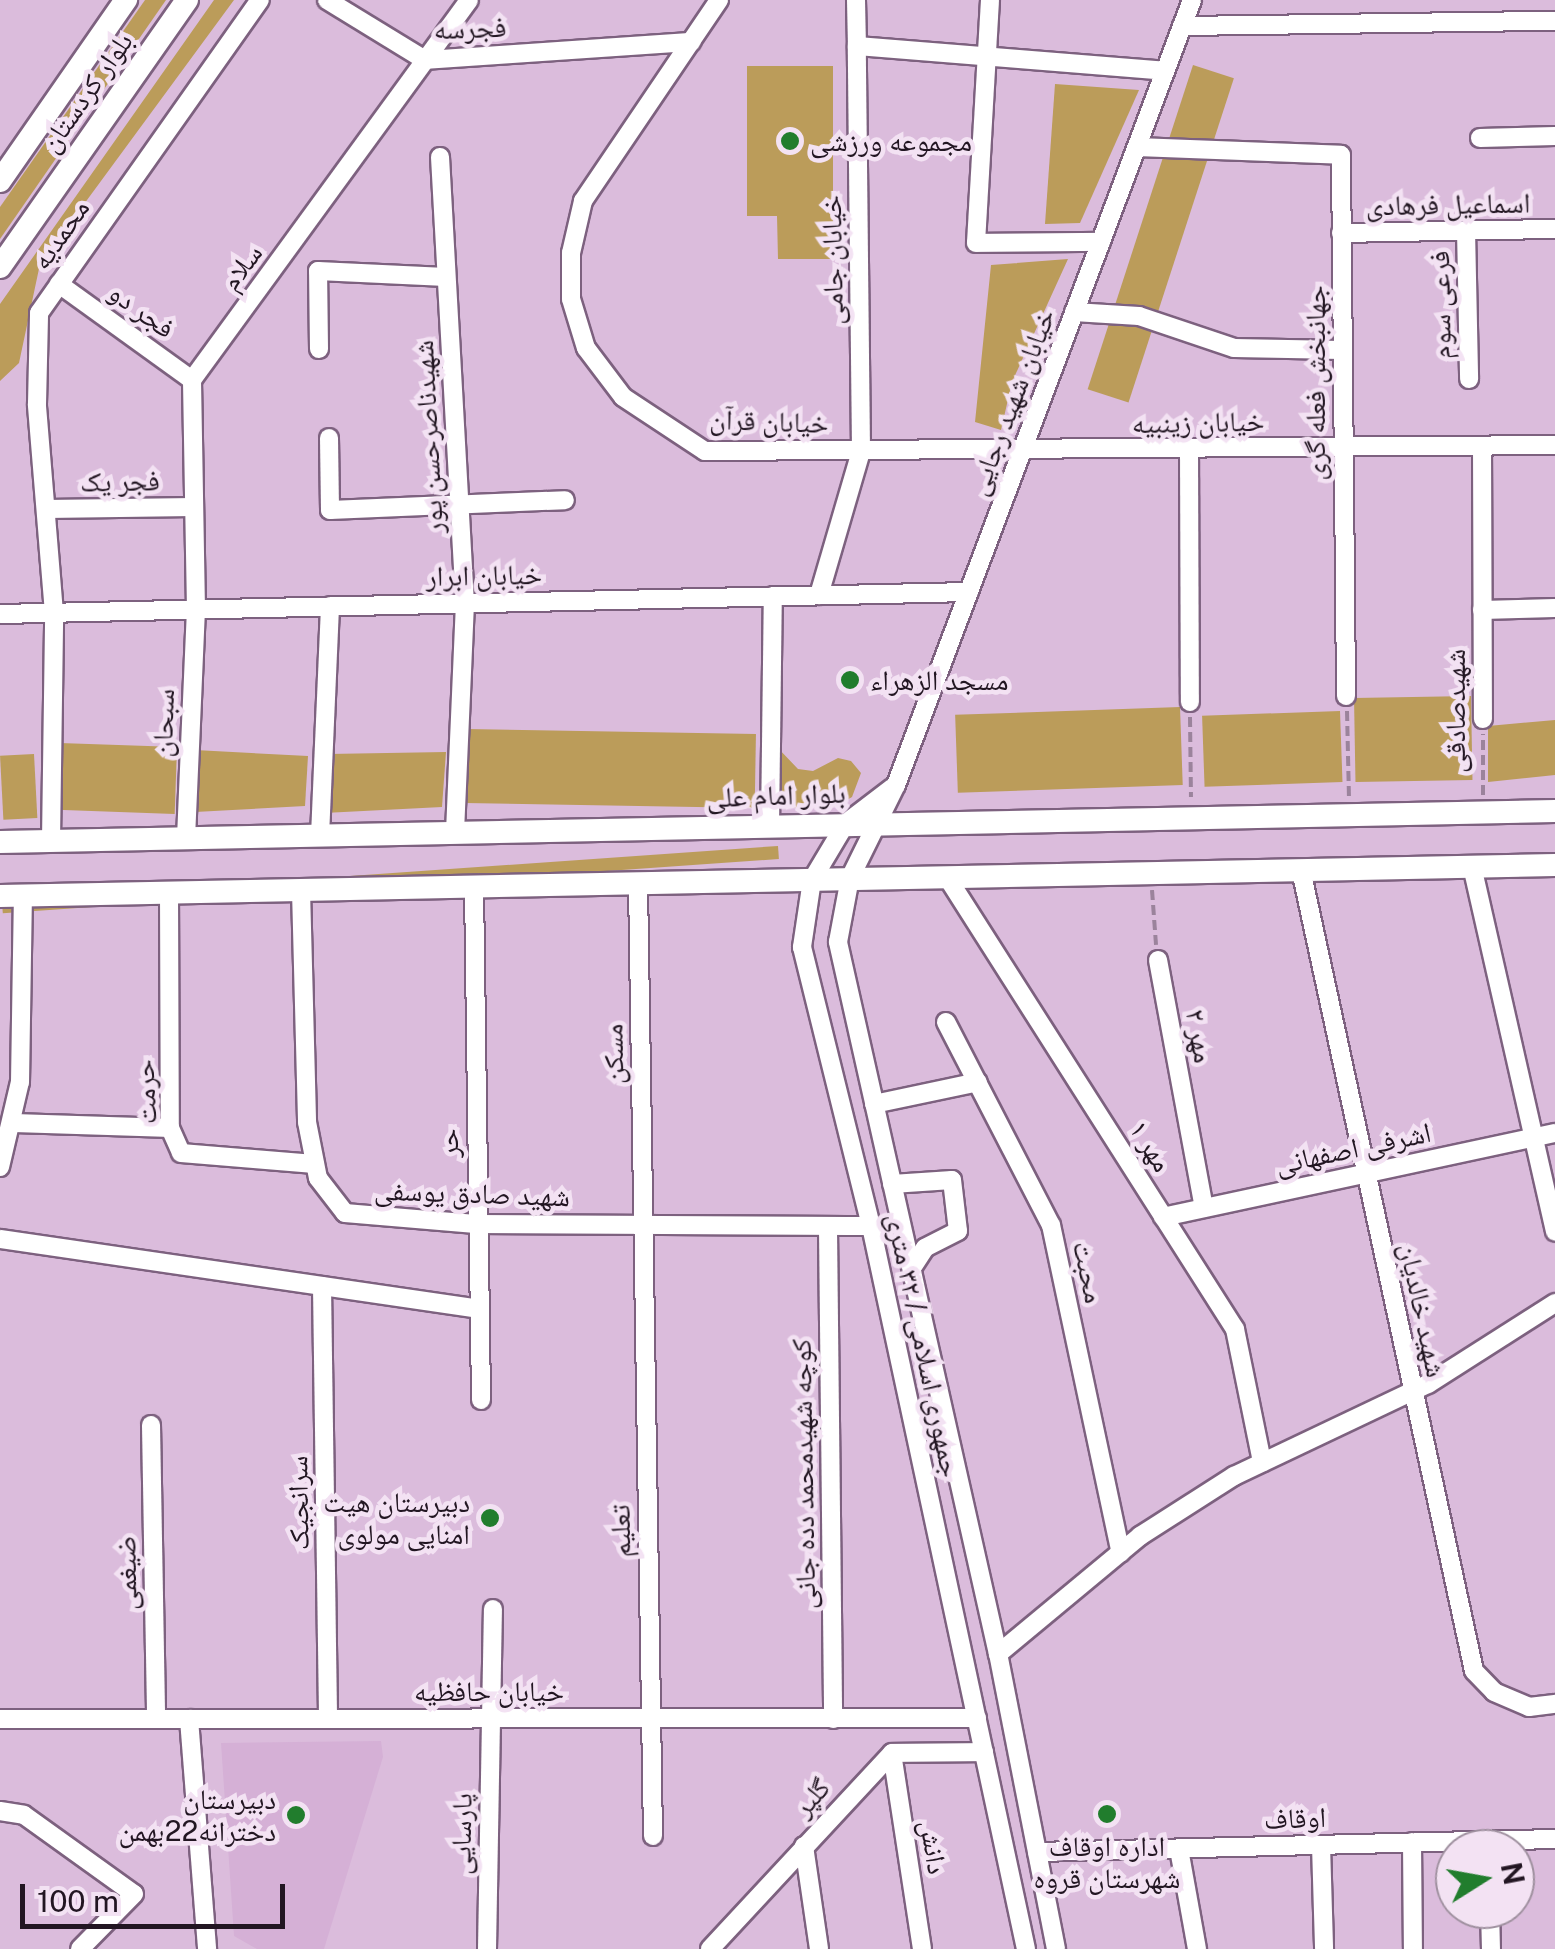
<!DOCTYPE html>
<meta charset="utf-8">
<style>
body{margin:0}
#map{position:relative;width:1555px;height:1949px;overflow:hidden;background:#dbbcdc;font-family:"Public Sans","Noto Naskh Arabic",sans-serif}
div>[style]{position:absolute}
.built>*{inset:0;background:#d5b0d6}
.green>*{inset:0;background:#bb9c5a;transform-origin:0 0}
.path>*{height:4px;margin-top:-2px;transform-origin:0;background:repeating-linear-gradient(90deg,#9b839c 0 10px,transparent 0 15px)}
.roads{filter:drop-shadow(2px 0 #7d617f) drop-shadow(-2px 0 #7d617f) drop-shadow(0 2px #7d617f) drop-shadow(0 -2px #7d617f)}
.minor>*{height:18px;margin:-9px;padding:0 9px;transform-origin:9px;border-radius:9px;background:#fff}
.major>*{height:22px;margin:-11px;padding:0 11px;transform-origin:11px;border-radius:11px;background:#fff}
.dots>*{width:28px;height:28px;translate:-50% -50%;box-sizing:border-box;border:5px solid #f3e2f3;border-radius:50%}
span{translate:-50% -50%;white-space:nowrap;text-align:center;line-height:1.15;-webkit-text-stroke:9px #f3e2f3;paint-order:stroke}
.street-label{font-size:28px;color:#221622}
.poi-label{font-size:28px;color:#221622}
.left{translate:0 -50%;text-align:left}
.right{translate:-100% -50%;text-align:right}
.north{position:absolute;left:1435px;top:1829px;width:100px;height:100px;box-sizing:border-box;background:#f3e2f3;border:2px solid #9f909f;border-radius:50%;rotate:79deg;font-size:28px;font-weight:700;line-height:40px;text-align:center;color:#221622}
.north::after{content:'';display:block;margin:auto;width:35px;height:45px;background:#217d2d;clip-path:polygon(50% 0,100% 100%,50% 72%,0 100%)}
.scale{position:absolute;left:20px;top:1884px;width:265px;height:45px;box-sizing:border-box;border:5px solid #221622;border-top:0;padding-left:12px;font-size:30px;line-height:35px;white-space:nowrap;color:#221622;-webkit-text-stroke:8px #f3e2f3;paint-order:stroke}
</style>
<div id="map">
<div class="built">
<i style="clip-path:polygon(381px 1741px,383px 1757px,324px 1949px,257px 1949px,234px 1936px,221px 1743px)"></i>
</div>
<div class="green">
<i style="clip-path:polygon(145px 0,166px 0,0 239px,0 207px)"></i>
<i style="clip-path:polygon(214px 0,234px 0,40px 264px,19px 363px,0 381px,0 304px)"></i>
<i style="left:1193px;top:65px;width:43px;height:341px;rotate:18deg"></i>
<i style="clip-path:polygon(747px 66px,833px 66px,833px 259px,778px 259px,777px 216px,747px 216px)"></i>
<i style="clip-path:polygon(1055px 84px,1139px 90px,1080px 223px,1045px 224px)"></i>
<i style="clip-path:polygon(1068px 259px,1012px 382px,1001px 430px,975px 422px,991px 265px)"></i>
<i style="left:1471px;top:696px;width:84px;height:117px;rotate:89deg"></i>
<i style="left:1180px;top:707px;width:78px;height:225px;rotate:88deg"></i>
<i style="left:1340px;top:711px;width:71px;height:138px;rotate:88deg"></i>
<i style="clip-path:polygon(1555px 720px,1555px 775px,1488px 782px,1488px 726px)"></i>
<i style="left:466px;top:729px;width:290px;height:74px;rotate:1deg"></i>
<i style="clip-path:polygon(776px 746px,798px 769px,813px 771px,838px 758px,851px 761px,861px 773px,852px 797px,835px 807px,779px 808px)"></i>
<i style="left:177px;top:747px;width:67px;height:125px;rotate:92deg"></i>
<i style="clip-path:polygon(195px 750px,308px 756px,305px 806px,195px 812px)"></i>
<i style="clip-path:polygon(446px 752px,442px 807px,324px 813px,328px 754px)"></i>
<i style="left:34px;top:754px;width:64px;height:34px;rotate:87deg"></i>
<i style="left:778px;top:846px;width:13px;height:778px;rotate:86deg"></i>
</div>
<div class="path">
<i style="left:1347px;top:711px;width:85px;rotate:88.7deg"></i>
<i style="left:1190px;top:717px;width:80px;rotate:89.3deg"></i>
<i style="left:1483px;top:795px;width:61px;rotate:-90deg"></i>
<i style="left:1152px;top:890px;width:55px;rotate:85.8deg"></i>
</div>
<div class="roads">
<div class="minor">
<i style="left:327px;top:0;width:115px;rotate:31.5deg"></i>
<i style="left:425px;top:60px;width:267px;rotate:-3.9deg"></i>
<i style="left:719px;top:0;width:243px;rotate:124.1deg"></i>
<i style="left:583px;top:201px;width:53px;rotate:103deg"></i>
<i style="left:571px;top:253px;width:46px;rotate:90deg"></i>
<i style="left:571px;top:299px;width:51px;rotate:73deg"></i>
<i style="left:586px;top:348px;width:61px;rotate:52.9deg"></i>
<i style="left:623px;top:397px;width:98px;rotate:33.4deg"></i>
<i style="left:705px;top:451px;width:850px;rotate:-0.4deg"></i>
<i style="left:856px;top:0;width:46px;rotate:88.8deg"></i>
<i style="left:990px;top:0;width:243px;rotate:93.3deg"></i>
<i style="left:976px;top:243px;width:125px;rotate:-0.5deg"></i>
<i style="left:1182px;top:26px;width:373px;rotate:-0.8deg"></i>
<i style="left:1480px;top:138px;width:75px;rotate:-1.5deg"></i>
<i style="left:1137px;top:147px;width:204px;rotate:2.2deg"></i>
<i style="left:1341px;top:155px;width:541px;rotate:89.47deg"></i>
<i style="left:440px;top:157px;width:447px;rotate:86.8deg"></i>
<i style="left:465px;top:603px;width:230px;rotate:92.5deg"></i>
<i style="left:1466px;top:230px;width:149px;rotate:88.8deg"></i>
<i style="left:1341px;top:233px;width:214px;rotate:-1.1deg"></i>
<i style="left:59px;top:284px;width:164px;rotate:35.8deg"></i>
<i style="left:1074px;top:312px;width:65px;rotate:3.5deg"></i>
<i style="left:1139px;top:316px;width:100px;rotate:18.6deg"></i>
<i style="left:1234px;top:348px;width:108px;rotate:1.1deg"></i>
<i style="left:319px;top:349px;width:78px;rotate:-90.7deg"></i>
<i style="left:318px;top:271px;width:128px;rotate:2.7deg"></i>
<i style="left:329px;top:438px;width:72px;rotate:89.2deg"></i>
<i style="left:330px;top:510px;width:235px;rotate:-2.4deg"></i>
<i style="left:1482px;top:446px;width:273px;rotate:89.8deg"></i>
<i style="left:1189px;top:449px;width:253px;rotate:89.8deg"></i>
<i style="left:46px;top:509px;width:148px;rotate:-0.8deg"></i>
<i style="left:819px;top:595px;width:150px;rotate:-73.7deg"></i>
<i style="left:861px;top:451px;width:405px;rotate:-90.6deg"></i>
<i style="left:857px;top:46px;width:309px;rotate:4.6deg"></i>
<i style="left:1482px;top:610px;width:73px;rotate:-1.6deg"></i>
<i style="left:0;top:614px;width:969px;rotate:-1.3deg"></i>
<i style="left:892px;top:788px;width:58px;rotate:142.7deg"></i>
<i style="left:846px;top:823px;width:66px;rotate:120.8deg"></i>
<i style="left:812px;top:880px;width:68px;rotate:98.5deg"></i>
<i style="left:802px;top:947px;width:287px;rotate:76.1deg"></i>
<i style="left:871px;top:1226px;width:739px;rotate:77.9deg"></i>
<i style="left:770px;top:827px;width:231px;rotate:-89.3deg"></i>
<i style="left:320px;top:836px;width:230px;rotate:-87.5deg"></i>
<i style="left:186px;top:838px;width:228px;rotate:-87.5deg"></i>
<i style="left:196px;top:610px;width:230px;rotate:-91deg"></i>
<i style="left:192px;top:380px;width:470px;rotate:-53.9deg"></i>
<i style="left:51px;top:841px;width:228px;rotate:-89.2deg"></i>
<i style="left:54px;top:613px;width:210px;rotate:-94.7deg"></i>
<i style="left:37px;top:404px;width:91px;rotate:-88.7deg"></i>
<i style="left:39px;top:313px;width:383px;rotate:-54.8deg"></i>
<i style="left:1472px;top:866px;width:375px;rotate:77.2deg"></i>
<i style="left:1301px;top:870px;width:819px;rotate:77.81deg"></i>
<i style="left:1474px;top:1671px;width:29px;rotate:46deg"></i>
<i style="left:1494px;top:1692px;width:38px;rotate:23deg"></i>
<i style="left:1529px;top:1707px;width:26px;rotate:-7deg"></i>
<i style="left:947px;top:877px;width:536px;rotate:57.5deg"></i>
<i style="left:1235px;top:1329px;width:136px;rotate:78.5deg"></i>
<i style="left:638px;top:883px;width:953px;rotate:89.1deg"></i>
<i style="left:474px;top:886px;width:514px;rotate:89.22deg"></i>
<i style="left:301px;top:890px;width:232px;rotate:88.5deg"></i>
<i style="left:307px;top:1122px;width:57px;rotate:78.9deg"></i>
<i style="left:318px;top:1178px;width:44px;rotate:52.4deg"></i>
<i style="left:345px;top:1213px;width:131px;rotate:4.8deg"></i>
<i style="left:476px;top:1224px;width:395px;rotate:0.3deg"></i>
<i style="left:169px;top:892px;width:236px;rotate:89.8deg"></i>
<i style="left:170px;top:1128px;width:27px;rotate:66deg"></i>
<i style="left:181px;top:1153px;width:134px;rotate:4.7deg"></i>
<i style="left:1158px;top:960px;width:252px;rotate:79.5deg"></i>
<i style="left:946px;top:1022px;width:229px;rotate:62.7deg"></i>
<i style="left:1051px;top:1225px;width:335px;rotate:78deg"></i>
<i style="left:874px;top:1104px;width:106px;rotate:-11.9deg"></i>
<i style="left:15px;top:1123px;width:155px;rotate:1.8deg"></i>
<i style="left:0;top:1167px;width:87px;rotate:-76.8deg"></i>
<i style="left:20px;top:1082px;width:187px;rotate:-89.1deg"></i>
<i style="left:892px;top:1184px;width:60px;rotate:-3.8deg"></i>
<i style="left:952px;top:1180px;width:51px;rotate:83.3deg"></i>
<i style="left:958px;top:1231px;width:37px;rotate:153deg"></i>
<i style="left:925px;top:1248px;width:24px;rotate:123deg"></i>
<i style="left:1163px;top:1217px;width:401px;rotate:-12.1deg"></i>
<i style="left:828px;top:1228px;width:491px;rotate:89.4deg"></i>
<i style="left:0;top:1239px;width:483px;rotate:8.3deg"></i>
<i style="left:322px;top:1286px;width:433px;rotate:89.2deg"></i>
<i style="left:151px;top:1425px;width:294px;rotate:89deg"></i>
<i style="left:998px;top:1654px;width:185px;rotate:-39.7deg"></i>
<i style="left:1140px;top:1536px;width:112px;rotate:-32.6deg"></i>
<i style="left:1234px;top:1476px;width:215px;rotate:-25.4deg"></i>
<i style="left:1428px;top:1384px;width:151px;rotate:-32.5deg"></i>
<i style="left:0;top:1719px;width:977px;rotate:-0.06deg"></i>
<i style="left:189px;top:1719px;width:231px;rotate:85.5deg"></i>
<i style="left:892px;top:1753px;width:198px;rotate:81.3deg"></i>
<i style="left:0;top:1811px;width:24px;rotate:9deg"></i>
<i style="left:24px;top:1815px;width:135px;rotate:35.7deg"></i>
<i style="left:134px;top:1894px;width:77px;rotate:134.5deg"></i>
<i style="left:1412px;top:1842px;width:107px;rotate:89.5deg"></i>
<i style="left:1321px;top:1845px;width:104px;rotate:88.3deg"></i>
<i style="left:804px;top:1846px;width:104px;rotate:81.7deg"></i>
<i style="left:1179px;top:1849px;width:102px;rotate:79.8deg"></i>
<i style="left:1037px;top:1852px;width:518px;rotate:-1.44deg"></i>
<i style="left:1490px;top:1909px;width:40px;rotate:88.6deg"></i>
<i style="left:487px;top:1949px;width:340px;rotate:-89deg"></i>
<i style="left:710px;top:1949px;width:267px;rotate:-47.1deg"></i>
<i style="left:892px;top:1753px;width:92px;rotate:-0.6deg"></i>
<i style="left:1056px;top:1949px;width:301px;rotate:-101.1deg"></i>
<i style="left:998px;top:1654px;width:730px;rotate:-102.67deg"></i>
<i style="left:838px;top:942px;width:65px;rotate:-79.4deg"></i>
<i style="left:850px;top:878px;width:104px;rotate:-63.7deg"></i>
<i style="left:896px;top:785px;width:839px;rotate:-69.34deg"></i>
</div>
<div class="major">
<i style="left:0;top:181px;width:221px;rotate:-55.2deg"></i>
<i style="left:0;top:267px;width:326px;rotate:-55deg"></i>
<i style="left:0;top:842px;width:1555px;rotate:-1.14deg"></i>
<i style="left:0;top:896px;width:1555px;rotate:-1.14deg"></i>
</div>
</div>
<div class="dots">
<i style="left:790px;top:141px;background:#217d2d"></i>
<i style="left:850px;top:680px;background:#217d2d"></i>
<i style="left:490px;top:1518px;background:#217d2d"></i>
<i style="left:1107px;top:1814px;background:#217d2d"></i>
<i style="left:296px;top:1815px;background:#217d2d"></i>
</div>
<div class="street-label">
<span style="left:470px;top:28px;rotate:-2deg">فجرسه</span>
<span style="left:86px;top:92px;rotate:-55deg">بلوار کردستان</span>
<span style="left:1448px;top:204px;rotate:-1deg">اسماعیل فرهادی</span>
<span style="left:60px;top:234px;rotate:-55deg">محمدیه</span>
<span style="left:832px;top:260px;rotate:-91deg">خیابان جامی</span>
<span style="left:241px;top:267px;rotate:-54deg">سلام</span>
<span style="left:1440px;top:305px;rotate:-91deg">فرعی سوم</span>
<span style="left:142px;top:310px;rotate:36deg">فجر دو</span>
<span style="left:1315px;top:383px;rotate:-90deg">جهانبخش فعله گری</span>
<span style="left:1011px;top:402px;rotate:-69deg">خیابان شهید رجایی</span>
<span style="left:769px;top:421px;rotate:2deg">خیابان قرآن</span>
<span style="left:1198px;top:422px;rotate:-1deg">خیابان زینبیه</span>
<span style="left:428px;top:437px;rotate:-93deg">شهیدناصرحسن پور</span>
<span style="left:120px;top:481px;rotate:-1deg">فجر یک</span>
<span style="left:484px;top:575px;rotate:-1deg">خیابان ابرار</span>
<span style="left:1455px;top:711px;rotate:-90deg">شهیدصادقی</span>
<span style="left:163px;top:723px;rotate:-88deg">سبحان</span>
<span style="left:776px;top:795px;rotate:-2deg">بلوار امام علی</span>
<span style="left:1200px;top:1036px;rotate:80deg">مهر ۲</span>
<span style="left:613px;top:1054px;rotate:-91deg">مسکن</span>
<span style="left:145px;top:1092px;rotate:-93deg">حرمت</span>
<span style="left:448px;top:1143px;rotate:-90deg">حر</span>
<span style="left:1151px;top:1146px;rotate:58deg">مهر ۱</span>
<span style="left:1353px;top:1148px;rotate:-12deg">اشرفی اصفهانی</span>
<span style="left:472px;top:1193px;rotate:2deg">شهید صادق یوسفی</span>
<span style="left:1089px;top:1272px;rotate:78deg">محبت</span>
<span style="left:1423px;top:1310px;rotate:78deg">شهید خالدیان</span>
<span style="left:924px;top:1345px;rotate:78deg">جمهوری اسلامی / ۳۲ متری</span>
<span style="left:803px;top:1474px;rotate:-91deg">کوچه شهیدمحمد دده جانی</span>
<span style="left:298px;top:1503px;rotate:-91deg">سرانجیک</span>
<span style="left:620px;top:1531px;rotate:-91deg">تعلیم</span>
<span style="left:126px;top:1573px;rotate:-91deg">ضیغمی</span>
<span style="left:489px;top:1691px">خیابان حافظیه</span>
<span style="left:811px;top:1797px;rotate:-48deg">گلپر</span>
<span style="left:1295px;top:1818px;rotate:-2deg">اوقاف</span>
<span style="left:461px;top:1834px;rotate:-89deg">پارسایی</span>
<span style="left:934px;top:1847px;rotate:81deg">دانش</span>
</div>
<div class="poi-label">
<span class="left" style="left:810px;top:141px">مجموعه ورزشی</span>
<span class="left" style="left:870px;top:680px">مسجد الزهراء</span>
<span class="right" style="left:470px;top:1518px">دبیرستان هیت<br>امنایی مولوی</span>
<span class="right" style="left:276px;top:1815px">دبیرستان<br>دخترانه22بهمن</span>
<span style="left:1107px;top:1862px">اداره اوقاف<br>شهرستان قروه</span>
</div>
<div class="north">N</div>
<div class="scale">100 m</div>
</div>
